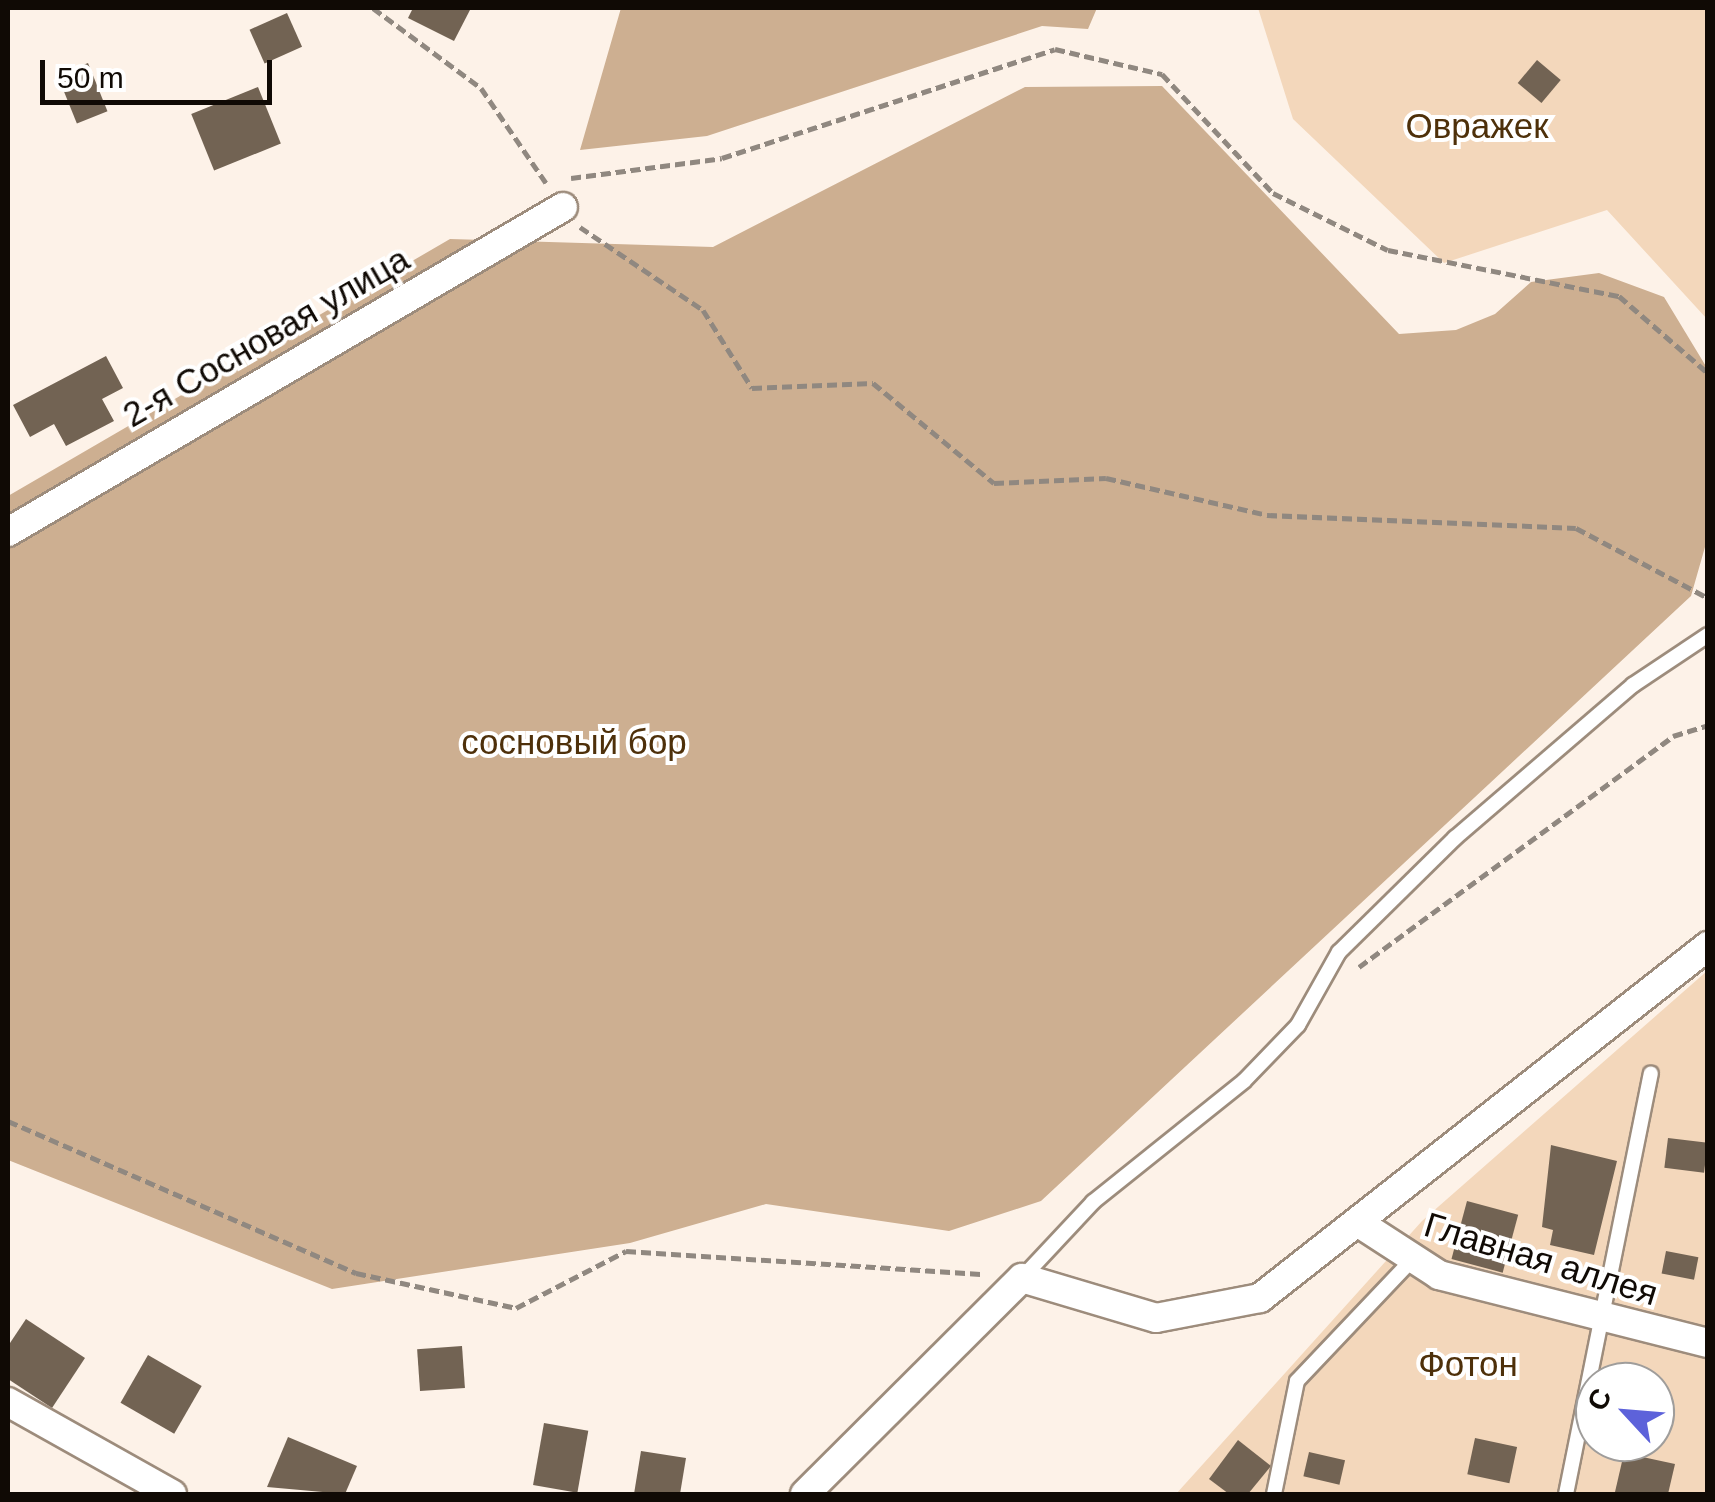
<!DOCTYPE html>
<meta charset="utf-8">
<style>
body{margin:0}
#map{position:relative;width:1715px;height:1502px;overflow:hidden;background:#fdf2e8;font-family:Helvetica,sans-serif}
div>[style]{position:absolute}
.green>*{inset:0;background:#f3d7bb}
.forest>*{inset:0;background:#cdaf91}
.building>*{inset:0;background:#726353;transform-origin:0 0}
.path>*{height:5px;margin-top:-2.5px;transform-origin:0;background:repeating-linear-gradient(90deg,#908880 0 10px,transparent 0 15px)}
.roads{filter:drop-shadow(2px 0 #9d8c7c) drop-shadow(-2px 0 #9d8c7c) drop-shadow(0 2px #9d8c7c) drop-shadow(0 -2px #9d8c7c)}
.service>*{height:14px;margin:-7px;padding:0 7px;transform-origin:7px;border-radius:7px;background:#fff}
.minor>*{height:28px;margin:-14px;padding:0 14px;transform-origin:14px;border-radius:14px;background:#fff}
span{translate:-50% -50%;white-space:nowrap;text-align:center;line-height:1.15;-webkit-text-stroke:8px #fff;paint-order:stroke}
.park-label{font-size:35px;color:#4e300a}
.street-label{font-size:35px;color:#100a05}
.frame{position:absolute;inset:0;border:10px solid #100a05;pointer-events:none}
.north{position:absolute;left:1575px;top:1362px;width:100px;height:100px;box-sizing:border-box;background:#fff;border:2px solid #9f9d9b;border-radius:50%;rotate:296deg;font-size:28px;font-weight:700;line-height:40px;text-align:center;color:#100a05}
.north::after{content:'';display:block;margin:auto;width:35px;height:45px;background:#5d62da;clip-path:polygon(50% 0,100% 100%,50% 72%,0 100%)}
.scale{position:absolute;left:40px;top:60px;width:232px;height:45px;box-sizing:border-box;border:5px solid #100a05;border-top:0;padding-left:12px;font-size:30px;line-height:35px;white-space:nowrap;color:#100a05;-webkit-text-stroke:8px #fff;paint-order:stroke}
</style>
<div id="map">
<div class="green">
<i style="clip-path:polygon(1258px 8px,1707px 8px,1707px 319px,1607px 210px,1444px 263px,1293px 119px)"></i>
<i style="clip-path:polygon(evenodd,1707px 971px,1707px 1494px,1176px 1494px,1422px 1221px,1707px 971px,1595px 1382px,1655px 1382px,1655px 1442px,1595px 1442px,1595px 1382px)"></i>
</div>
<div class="forest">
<i style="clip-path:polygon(621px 8px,1097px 8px,1088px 29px,1042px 26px,707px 136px,580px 150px)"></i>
<i style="clip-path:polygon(1162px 86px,1399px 334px,1456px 330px,1495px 314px,1531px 282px,1599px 273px,1664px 297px,1707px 368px,1707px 540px,1691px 596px,1041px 1201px,949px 1231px,766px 1204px,630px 1243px,332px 1289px,8px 1160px,8px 496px,450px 239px,713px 247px,1025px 87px)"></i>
</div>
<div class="building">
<i style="clip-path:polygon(413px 8px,471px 8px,454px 41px,408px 18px)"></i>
<i style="left:287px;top:13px;width:37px;height:41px;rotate:66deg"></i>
<i style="left:1537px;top:60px;width:31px;height:30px;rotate:40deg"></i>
<i style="left:88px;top:63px;width:52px;height:33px;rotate:68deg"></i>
<i style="left:258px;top:87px;width:61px;height:72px;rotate:68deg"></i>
<i style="clip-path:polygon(106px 356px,123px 388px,102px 399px,114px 421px,66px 446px,54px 424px,30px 437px,13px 405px)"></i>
<i style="left:1668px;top:1138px;width:40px;height:30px;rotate:7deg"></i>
<i style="clip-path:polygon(1551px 1145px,1617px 1161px,1594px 1255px,1550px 1245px,1553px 1230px,1542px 1227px)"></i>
<i style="left:1467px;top:1201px;width:53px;height:60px;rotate:15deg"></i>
<i style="left:1666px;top:1251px;width:33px;height:23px;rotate:11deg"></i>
<i style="clip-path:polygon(26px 1319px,85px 1358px,52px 1408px,8px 1379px,8px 1346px)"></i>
<i style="left:462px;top:1346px;width:42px;height:45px;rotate:86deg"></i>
<i style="left:148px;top:1355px;width:62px;height:55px;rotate:30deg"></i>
<i style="left:544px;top:1423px;width:45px;height:63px;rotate:10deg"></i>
<i style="clip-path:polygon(288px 1437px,357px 1466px,345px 1494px,267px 1487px)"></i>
<i style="left:1475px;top:1438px;width:43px;height:37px;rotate:12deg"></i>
<i style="clip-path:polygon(1238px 1440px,1271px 1466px,1248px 1494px,1229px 1494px,1209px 1479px)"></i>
<i style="clip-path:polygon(641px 1451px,686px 1458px,680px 1494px,634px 1494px)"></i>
<i style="left:1309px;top:1452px;width:37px;height:25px;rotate:13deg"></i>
<i style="clip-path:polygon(1624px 1453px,1675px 1464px,1668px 1494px,1615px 1492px)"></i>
</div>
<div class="path">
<i style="left:373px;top:8px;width:134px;rotate:36.5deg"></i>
<i style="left:481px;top:88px;width:115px;rotate:55.6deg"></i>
<i style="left:571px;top:178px;width:152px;rotate:-7.5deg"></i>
<i style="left:722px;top:158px;width:350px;rotate:-18.1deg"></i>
<i style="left:1055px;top:49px;width:110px;rotate:13.2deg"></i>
<i style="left:1162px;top:74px;width:163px;rotate:47deg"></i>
<i style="left:1273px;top:193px;width:128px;rotate:26.4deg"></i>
<i style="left:1388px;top:250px;width:236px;rotate:11.3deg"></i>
<i style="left:1619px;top:296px;width:118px;rotate:40.9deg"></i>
<i style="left:580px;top:227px;width:148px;rotate:34deg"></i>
<i style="left:703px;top:310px;width:92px;rotate:57.9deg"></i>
<i style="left:752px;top:388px;width:121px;rotate:-2.4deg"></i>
<i style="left:873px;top:383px;width:157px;rotate:39.6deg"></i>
<i style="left:994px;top:483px;width:112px;rotate:-2.6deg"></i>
<i style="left:1106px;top:478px;width:165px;rotate:12.9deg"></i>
<i style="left:1267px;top:515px;width:309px;rotate:2.4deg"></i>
<i style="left:1576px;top:528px;width:149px;rotate:27.9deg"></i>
<i style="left:1359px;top:967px;width:390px;rotate:-36.3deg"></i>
<i style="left:1673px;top:736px;width:37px;rotate:-17deg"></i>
<i style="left:8px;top:1121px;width:380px;rotate:23.6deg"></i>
<i style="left:356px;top:1273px;width:164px;rotate:12.3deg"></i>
<i style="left:516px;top:1308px;width:124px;rotate:-27.4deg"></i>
<i style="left:626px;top:1251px;width:359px;rotate:3.7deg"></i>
</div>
<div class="roads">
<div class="service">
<i style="left:1022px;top:1278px;width:104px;rotate:-46.9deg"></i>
<i style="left:1093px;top:1202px;width:193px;rotate:-38.7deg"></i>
<i style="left:1244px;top:1081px;width:78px;rotate:-46deg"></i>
<i style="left:1298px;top:1025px;width:84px;rotate:-60.7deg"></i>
<i style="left:1339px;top:952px;width:163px;rotate:-44.5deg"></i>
<i style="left:1455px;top:838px;width:235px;rotate:-40.7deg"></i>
<i style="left:1633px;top:685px;width:90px;rotate:-33.7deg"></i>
<i style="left:1274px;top:1494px;width:115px;rotate:-78.5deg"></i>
<i style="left:1297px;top:1381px;width:163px;rotate:-46.5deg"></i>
<i style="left:1566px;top:1494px;width:429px;rotate:-78.6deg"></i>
</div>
<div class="minor">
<i style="left:8px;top:532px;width:643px;rotate:-30.35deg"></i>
<i style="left:1362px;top:1225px;width:92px;rotate:33deg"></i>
<i style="left:1439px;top:1275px;width:277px;rotate:14.2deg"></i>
<i style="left:8px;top:1402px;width:188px;rotate:29.3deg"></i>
<i style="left:805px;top:1494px;width:306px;rotate:-44.9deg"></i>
<i style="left:1022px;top:1278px;width:140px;rotate:16.6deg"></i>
<i style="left:1156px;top:1318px;width:106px;rotate:-10.9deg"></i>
<i style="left:1260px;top:1298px;width:570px;rotate:-38.16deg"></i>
</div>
</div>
<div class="park-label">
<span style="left:1477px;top:126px">Овражек</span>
<span style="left:574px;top:742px">сосновый бор</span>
<span style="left:1468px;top:1364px">Фотон</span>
</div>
<div class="street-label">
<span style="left:266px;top:337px;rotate:-30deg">2-я Сосновая улица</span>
<span style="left:1541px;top:1259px;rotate:17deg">Главная аллея</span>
</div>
<div class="frame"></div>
<div class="north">С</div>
<div class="scale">50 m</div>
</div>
